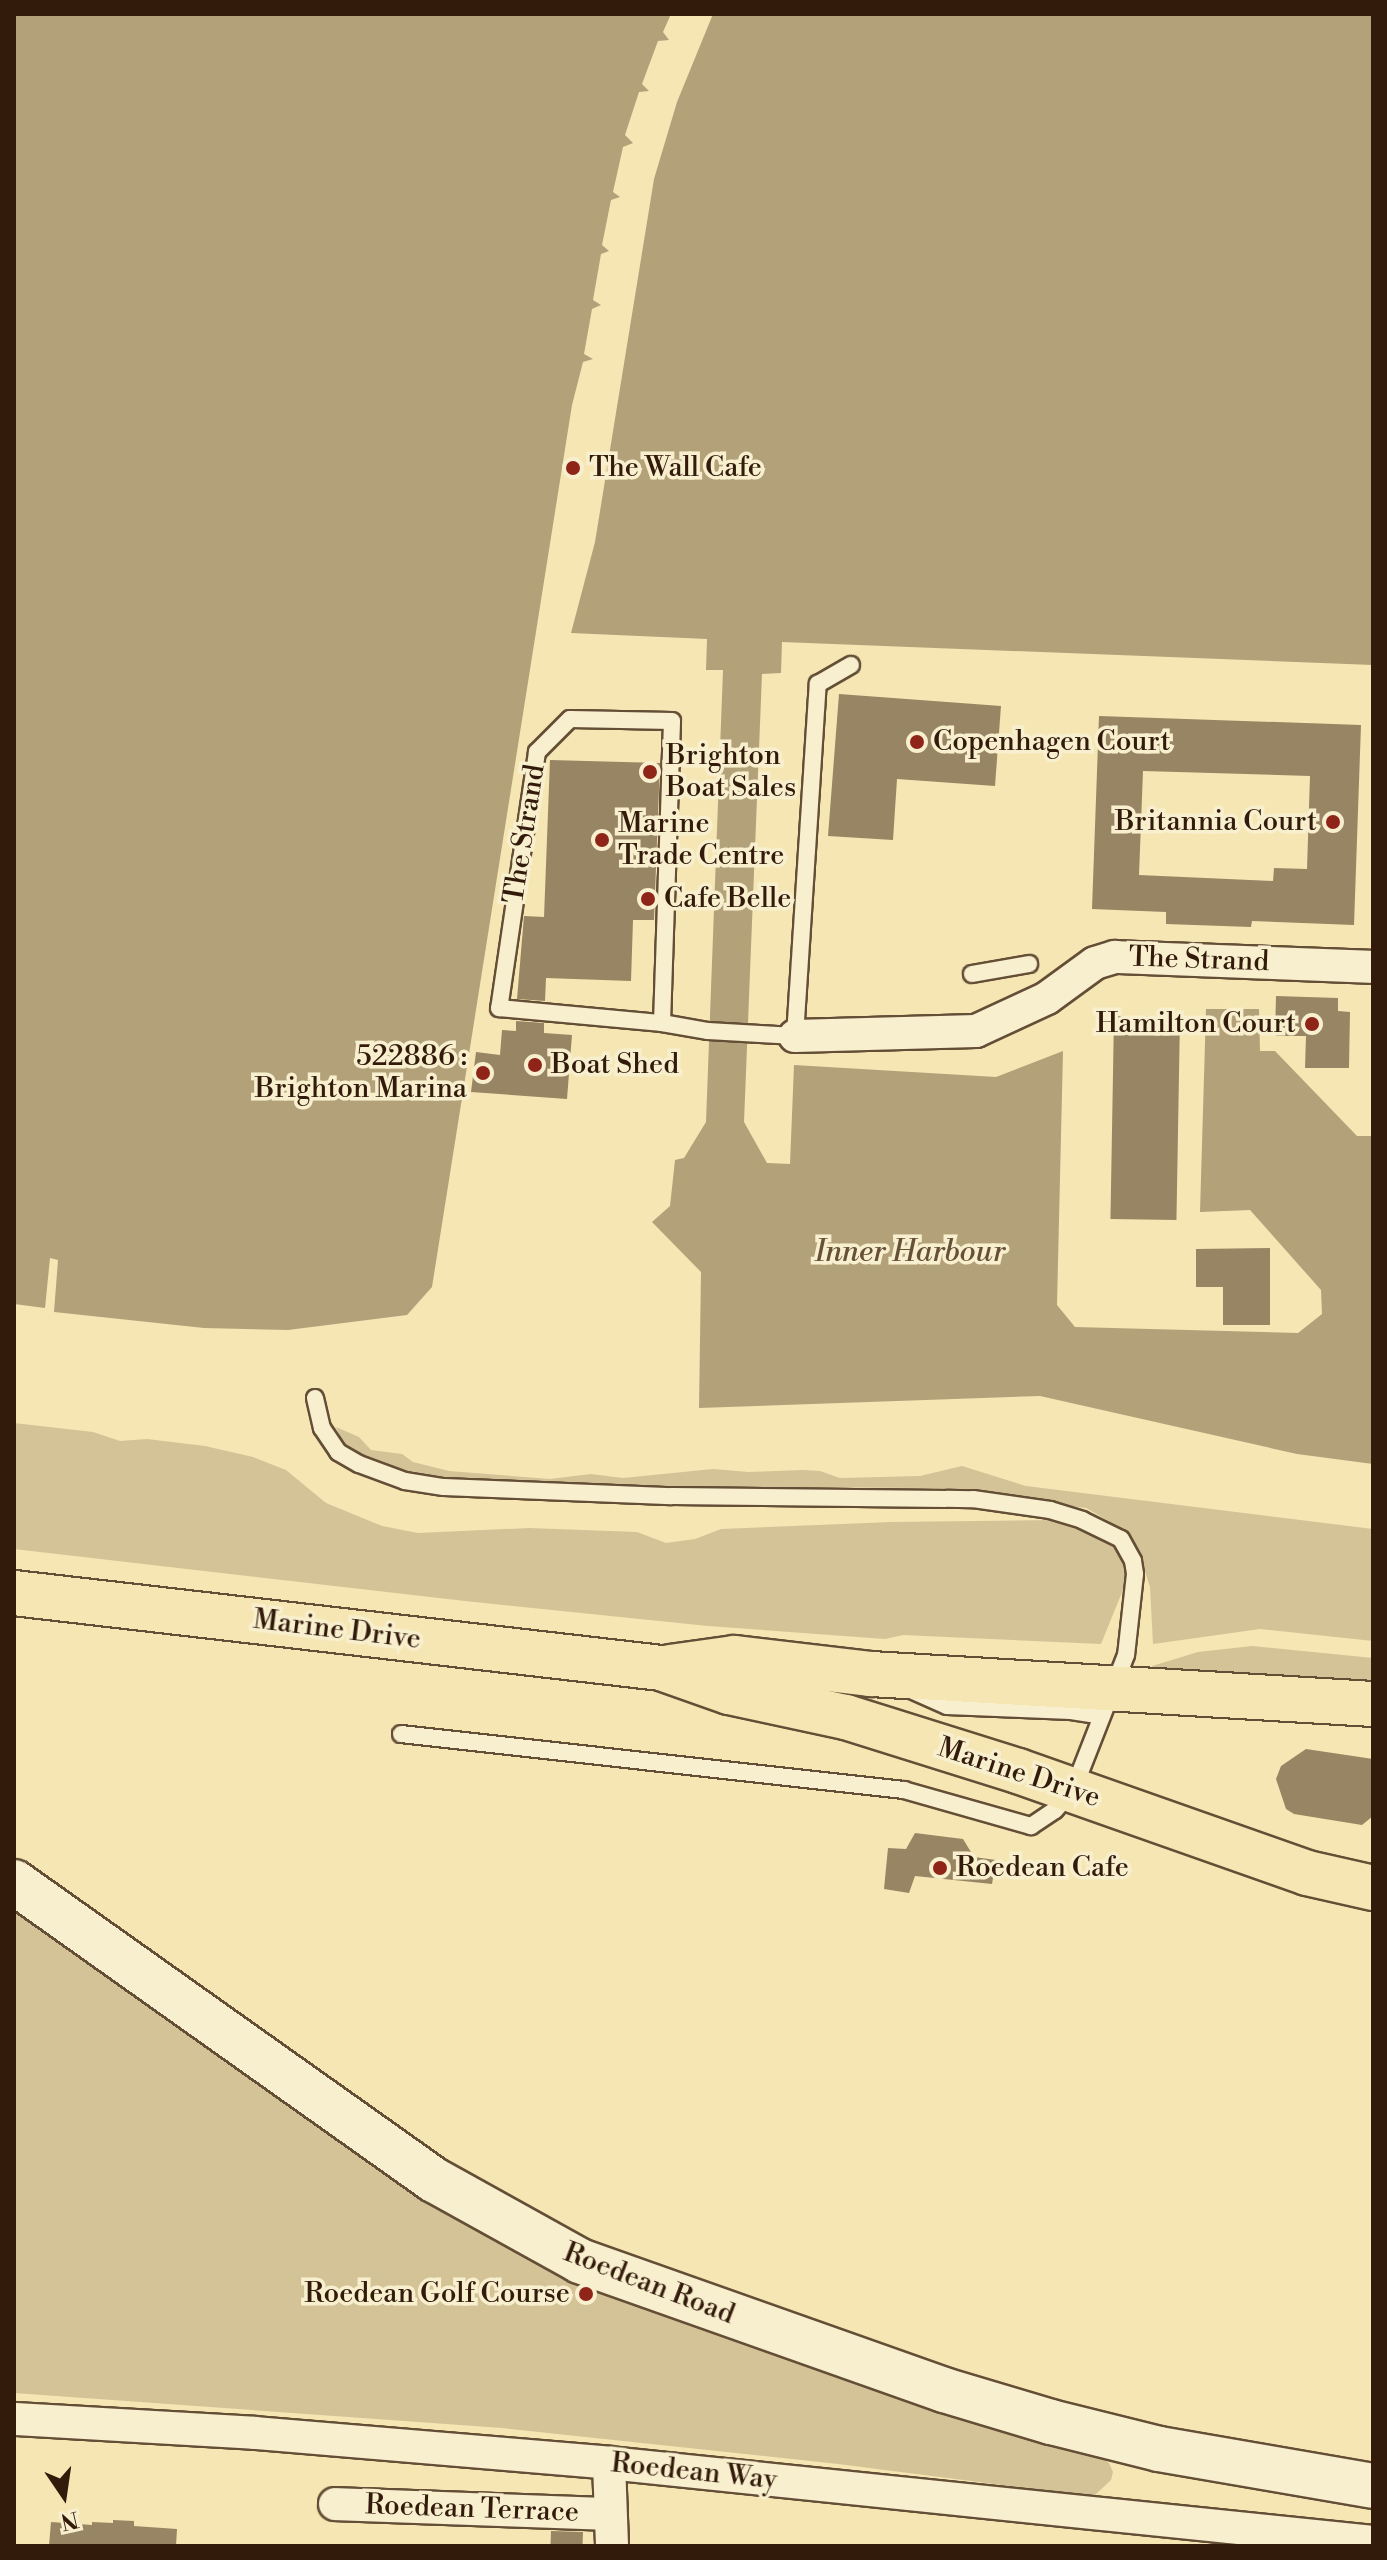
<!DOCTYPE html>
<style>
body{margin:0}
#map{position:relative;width:1387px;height:2560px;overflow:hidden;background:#f5e6b3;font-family:"Libre Bodoni",serif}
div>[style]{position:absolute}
.green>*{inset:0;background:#d4c397}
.water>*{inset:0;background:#b3a17a}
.building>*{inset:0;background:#988563;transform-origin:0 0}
.roads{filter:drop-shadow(2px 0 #644e36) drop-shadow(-2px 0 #644e36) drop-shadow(0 2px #644e36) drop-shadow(0 -2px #644e36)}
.service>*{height:16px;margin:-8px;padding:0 8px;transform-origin:8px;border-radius:8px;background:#f8efce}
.minor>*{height:32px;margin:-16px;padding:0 16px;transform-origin:16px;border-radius:16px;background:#f8efce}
.secondary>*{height:44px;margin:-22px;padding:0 22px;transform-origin:22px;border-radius:22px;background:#f8efce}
.primary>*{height:44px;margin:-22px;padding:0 22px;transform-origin:22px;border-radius:22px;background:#f5e6b3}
.dots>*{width:22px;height:22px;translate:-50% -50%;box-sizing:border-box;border:4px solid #f8efce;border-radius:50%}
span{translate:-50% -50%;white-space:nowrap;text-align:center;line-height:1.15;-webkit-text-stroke:7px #f8efce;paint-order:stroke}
.poi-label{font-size:28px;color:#331b0c}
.left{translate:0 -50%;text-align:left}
.right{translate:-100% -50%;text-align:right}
.street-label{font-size:28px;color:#331b0c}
.water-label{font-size:30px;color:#665138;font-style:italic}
.frame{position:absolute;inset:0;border:16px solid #331b0c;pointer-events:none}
.north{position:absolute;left:24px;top:2456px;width:80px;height:80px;-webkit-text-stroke:6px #f8efce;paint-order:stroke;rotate:167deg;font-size:22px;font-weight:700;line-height:32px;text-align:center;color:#331b0c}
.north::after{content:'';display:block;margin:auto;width:28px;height:36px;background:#331b0c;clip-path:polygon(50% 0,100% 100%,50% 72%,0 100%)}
</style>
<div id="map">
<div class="green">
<i style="clip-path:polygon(14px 1423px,93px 1432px,120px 1441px,147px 1439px,205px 1446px,253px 1457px,286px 1470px,326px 1503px,382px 1526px,418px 1533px,529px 1528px,637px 1532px,666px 1543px,695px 1539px,721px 1529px,891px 1522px,1052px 1520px,1075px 1525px,1106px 1539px,1124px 1560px,1127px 1580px,1101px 1644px,903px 1635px,885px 1639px,708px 1626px,465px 1601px,14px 1549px)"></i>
<i style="clip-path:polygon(336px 1427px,359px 1437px,371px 1450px,402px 1454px,413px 1462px,449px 1471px,550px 1479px,591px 1474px,623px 1478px,713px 1469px,748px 1472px,803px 1470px,820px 1471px,840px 1478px,920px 1476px,962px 1466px,1026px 1486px,1373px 1529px,1373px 1641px,1260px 1629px,1153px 1644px,1150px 1587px,1138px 1550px,1128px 1532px,1086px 1508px,934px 1488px,627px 1486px,448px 1478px,413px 1473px,365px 1459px,344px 1445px)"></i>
<i style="clip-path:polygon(1252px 1646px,1373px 1658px,1373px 1691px,1154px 1674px,1152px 1666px,1198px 1652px)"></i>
<i style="clip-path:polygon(14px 1900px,463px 2218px,1089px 2447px,1109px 2463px,1113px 2472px,1111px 2480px,1095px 2495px,1074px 2494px,838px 2464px,502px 2428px,14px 2393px)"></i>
</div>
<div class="water">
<i style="clip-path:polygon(14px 14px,671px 14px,663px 32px,669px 40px,658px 41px,642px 84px,649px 91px,639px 92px,625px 135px,633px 143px,623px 147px,613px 192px,620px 197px,611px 200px,602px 245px,609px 251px,601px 254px,593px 300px,601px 305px,592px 309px,584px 354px,593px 359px,583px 362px,572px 405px,432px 1287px,407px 1315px,288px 1330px,204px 1328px,54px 1312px,58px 1260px,50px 1258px,45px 1308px,14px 1304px)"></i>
<i style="clip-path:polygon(713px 14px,1373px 14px,1373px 665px,782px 642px,781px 673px,762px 674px,744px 1122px,767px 1163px,790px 1164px,794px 1065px,996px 1077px,1063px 1051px,1057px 1305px,1075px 1327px,1298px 1333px,1322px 1314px,1321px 1290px,1250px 1210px,1200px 1212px,1206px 1009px,1259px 1009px,1260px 1051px,1275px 1051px,1357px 1136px,1373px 1136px,1373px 1464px,1297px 1454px,1040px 1396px,699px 1408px,701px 1272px,652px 1222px,670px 1206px,675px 1160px,684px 1158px,706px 1122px,723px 670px,706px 670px,707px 639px,571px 633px,595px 542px,654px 179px,677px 102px)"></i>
</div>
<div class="building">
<i style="clip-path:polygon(839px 694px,1001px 706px,995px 786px,897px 779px,893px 840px,828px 836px)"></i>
<i style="clip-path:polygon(evenodd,1099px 716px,1361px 725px,1354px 925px,1252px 921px,1251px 927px,1166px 924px,1166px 912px,1092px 909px,1099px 716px,1143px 771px,1310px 776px,1307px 869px,1274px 868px,1273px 881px,1139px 875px,1143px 771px)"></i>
<i style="clip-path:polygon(550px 760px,660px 763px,654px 920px,633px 920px,631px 981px,546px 978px,545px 1001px,517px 999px,524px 916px,544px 917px)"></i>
<i style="clip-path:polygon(1276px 996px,1338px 998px,1338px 1011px,1350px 1012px,1349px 1068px,1305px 1068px,1306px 1036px,1275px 1036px)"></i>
<i style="left:1114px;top:1016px;width:66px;height:203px;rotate:1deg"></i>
<i style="clip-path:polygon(516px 1021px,544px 1023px,544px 1033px,572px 1035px,567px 1099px,471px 1092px,476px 1052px,500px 1055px,502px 1030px,516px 1031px)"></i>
<i style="clip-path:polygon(1270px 1248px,1270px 1325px,1223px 1325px,1223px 1287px,1196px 1287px,1196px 1249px)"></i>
<i style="clip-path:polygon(1306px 1749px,1373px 1759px,1373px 1816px,1362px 1825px,1294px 1814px,1286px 1809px,1276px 1779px,1281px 1766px)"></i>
<i style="clip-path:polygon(915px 1833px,963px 1839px,974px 1857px,996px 1860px,992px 1884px,915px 1876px,909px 1893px,884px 1889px,888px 1848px,906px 1849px)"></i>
<i style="clip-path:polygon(113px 2520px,134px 2521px,134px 2526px,177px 2529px,176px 2546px,49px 2546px,51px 2522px,92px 2525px,92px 2522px,113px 2523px)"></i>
<i style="left:551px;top:2531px;width:32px;height:15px;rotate:2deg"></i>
</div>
<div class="roads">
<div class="service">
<i style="left:972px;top:974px;width:58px;rotate:-10deg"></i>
<i style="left:662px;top:1023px;width:302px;rotate:-88.1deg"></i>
<i style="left:672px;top:721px;width:102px;rotate:-178.9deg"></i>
<i style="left:570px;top:719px;width:47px;rotate:135deg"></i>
<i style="left:537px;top:752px;width:259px;rotate:98.4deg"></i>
<i style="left:499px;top:1008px;width:164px;rotate:5.3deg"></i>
<i style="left:662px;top:1023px;width:47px;rotate:9.9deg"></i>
<i style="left:708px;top:1031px;width:87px;rotate:3.3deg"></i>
<i style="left:795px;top:1036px;width:353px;rotate:-86.3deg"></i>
<i style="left:818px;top:684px;width:38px;rotate:-30deg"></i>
<i style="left:315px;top:1398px;width:31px;rotate:77deg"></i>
<i style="left:322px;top:1428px;width:29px;rotate:56deg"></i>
<i style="left:338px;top:1452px;width:24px;rotate:30deg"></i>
<i style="left:359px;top:1464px;width:49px;rotate:20.3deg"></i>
<i style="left:405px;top:1481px;width:39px;rotate:9deg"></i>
<i style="left:444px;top:1487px;width:228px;rotate:2.3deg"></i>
<i style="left:672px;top:1496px;width:301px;rotate:0.6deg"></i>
<i style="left:973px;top:1499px;width:78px;rotate:8.1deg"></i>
<i style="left:1050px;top:1510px;width:34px;rotate:17deg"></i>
<i style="left:1082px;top:1520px;width:43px;rotate:26deg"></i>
<i style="left:1121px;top:1539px;width:25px;rotate:61deg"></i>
<i style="left:1133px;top:1561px;width:13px;rotate:81deg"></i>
<i style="left:1135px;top:1574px;width:81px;rotate:96.3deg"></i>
<i style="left:1126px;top:1655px;width:145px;rotate:111.4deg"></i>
<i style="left:1073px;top:1790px;width:27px;rotate:132deg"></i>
<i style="left:1055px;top:1810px;width:29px;rotate:146deg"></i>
<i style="left:1031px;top:1826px;width:132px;rotate:-164.2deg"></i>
<i style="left:904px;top:1790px;width:506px;rotate:-173.65deg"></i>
<i style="left:913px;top:1691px;width:37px;rotate:24deg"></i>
<i style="left:947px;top:1706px;width:124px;rotate:2.3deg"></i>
<i style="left:1071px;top:1711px;width:31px;rotate:9deg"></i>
</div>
<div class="minor">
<i style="left:795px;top:1036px;width:181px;rotate:-1.6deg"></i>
<i style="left:976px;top:1031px;width:78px;rotate:-24.9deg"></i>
<i style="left:1047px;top:998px;width:59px;rotate:-36.1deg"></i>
<i style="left:1095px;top:963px;width:21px;rotate:-17deg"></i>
<i style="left:1115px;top:957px;width:258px;rotate:2.2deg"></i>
<i style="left:14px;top:2419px;width:241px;rotate:3.3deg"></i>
<i style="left:255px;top:2433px;width:355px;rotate:4.8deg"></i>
<i style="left:609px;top:2463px;width:768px;rotate:5.9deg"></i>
<i style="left:609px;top:2463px;width:83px;rotate:87.9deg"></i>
<i style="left:335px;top:2504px;width:274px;rotate:2.1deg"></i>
</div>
<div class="secondary">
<i style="left:14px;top:1882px;width:515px;rotate:35.36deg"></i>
<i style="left:434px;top:2180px;width:167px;rotate:29deg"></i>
<i style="left:580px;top:2261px;width:386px;rotate:19.5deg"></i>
<i style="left:944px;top:2390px;width:112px;rotate:16.7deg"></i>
<i style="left:1051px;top:2422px;width:111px;rotate:14deg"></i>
<i style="left:1159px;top:2449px;width:217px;rotate:9.8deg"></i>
</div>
<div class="primary">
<i style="left:14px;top:1593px;width:651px;rotate:6.61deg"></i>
<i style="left:661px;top:1668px;width:72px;rotate:19.4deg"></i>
<i style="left:729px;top:1692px;width:120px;rotate:12.1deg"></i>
<i style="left:846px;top:1717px;width:180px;rotate:17.4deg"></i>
<i style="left:1018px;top:1771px;width:306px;rotate:19.4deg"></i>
<i style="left:1307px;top:1873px;width:68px;rotate:12.8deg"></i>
<i style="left:670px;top:1667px;width:65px;rotate:-8deg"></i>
<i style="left:734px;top:1658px;width:138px;rotate:6.7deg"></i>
<i style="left:871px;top:1674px;width:503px;rotate:3.42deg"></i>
</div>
</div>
<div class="dots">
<i style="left:573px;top:468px;background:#8f2418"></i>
<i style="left:917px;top:742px;background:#8f2418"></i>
<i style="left:650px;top:772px;background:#8f2418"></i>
<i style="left:1333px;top:822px;background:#8f2418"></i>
<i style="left:602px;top:840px;background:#8f2418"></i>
<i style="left:648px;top:899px;background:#8f2418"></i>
<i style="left:1312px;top:1024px;background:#8f2418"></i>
<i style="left:535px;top:1065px;background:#8f2418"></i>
<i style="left:483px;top:1073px;background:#8f2418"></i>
<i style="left:940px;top:1868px;background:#8f2418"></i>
<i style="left:586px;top:2294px;background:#8f2418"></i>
</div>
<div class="poi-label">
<span class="left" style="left:589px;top:468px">The Wall Cafe</span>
<span class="left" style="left:933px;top:742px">Copenhagen Court</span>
<span class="left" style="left:666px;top:772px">Brighton<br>Boat Sales</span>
<span class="right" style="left:1317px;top:822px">Britannia Court</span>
<span class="left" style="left:618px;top:840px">Marine<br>Trade Centre</span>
<span class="left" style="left:664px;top:899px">Cafe Belle</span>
<span class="right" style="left:1296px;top:1024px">Hamilton Court</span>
<span class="right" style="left:467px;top:1073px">522886 :<br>Brighton Marina</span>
<span class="left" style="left:551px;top:1065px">Boat Shed</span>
<span class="left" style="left:956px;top:1868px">Roedean Cafe</span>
<span class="right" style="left:570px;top:2294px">Roedean Golf Course</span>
</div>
<div class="street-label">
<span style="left:525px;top:834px;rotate:-81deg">The Strand</span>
<span style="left:1199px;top:960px;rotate:2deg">The Strand</span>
<span style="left:337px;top:1630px;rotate:7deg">Marine Drive</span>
<span style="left:1019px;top:1773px;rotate:18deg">Marine Drive</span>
<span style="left:649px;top:2284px;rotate:21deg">Roedean Road</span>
<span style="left:694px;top:2472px;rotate:6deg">Roedean Way</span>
<span style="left:472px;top:2509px;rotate:2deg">Roedean Terrace</span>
</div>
<div class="water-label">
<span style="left:910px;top:1252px">Inner Harbour</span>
</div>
<div class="frame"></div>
<div class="north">N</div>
</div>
